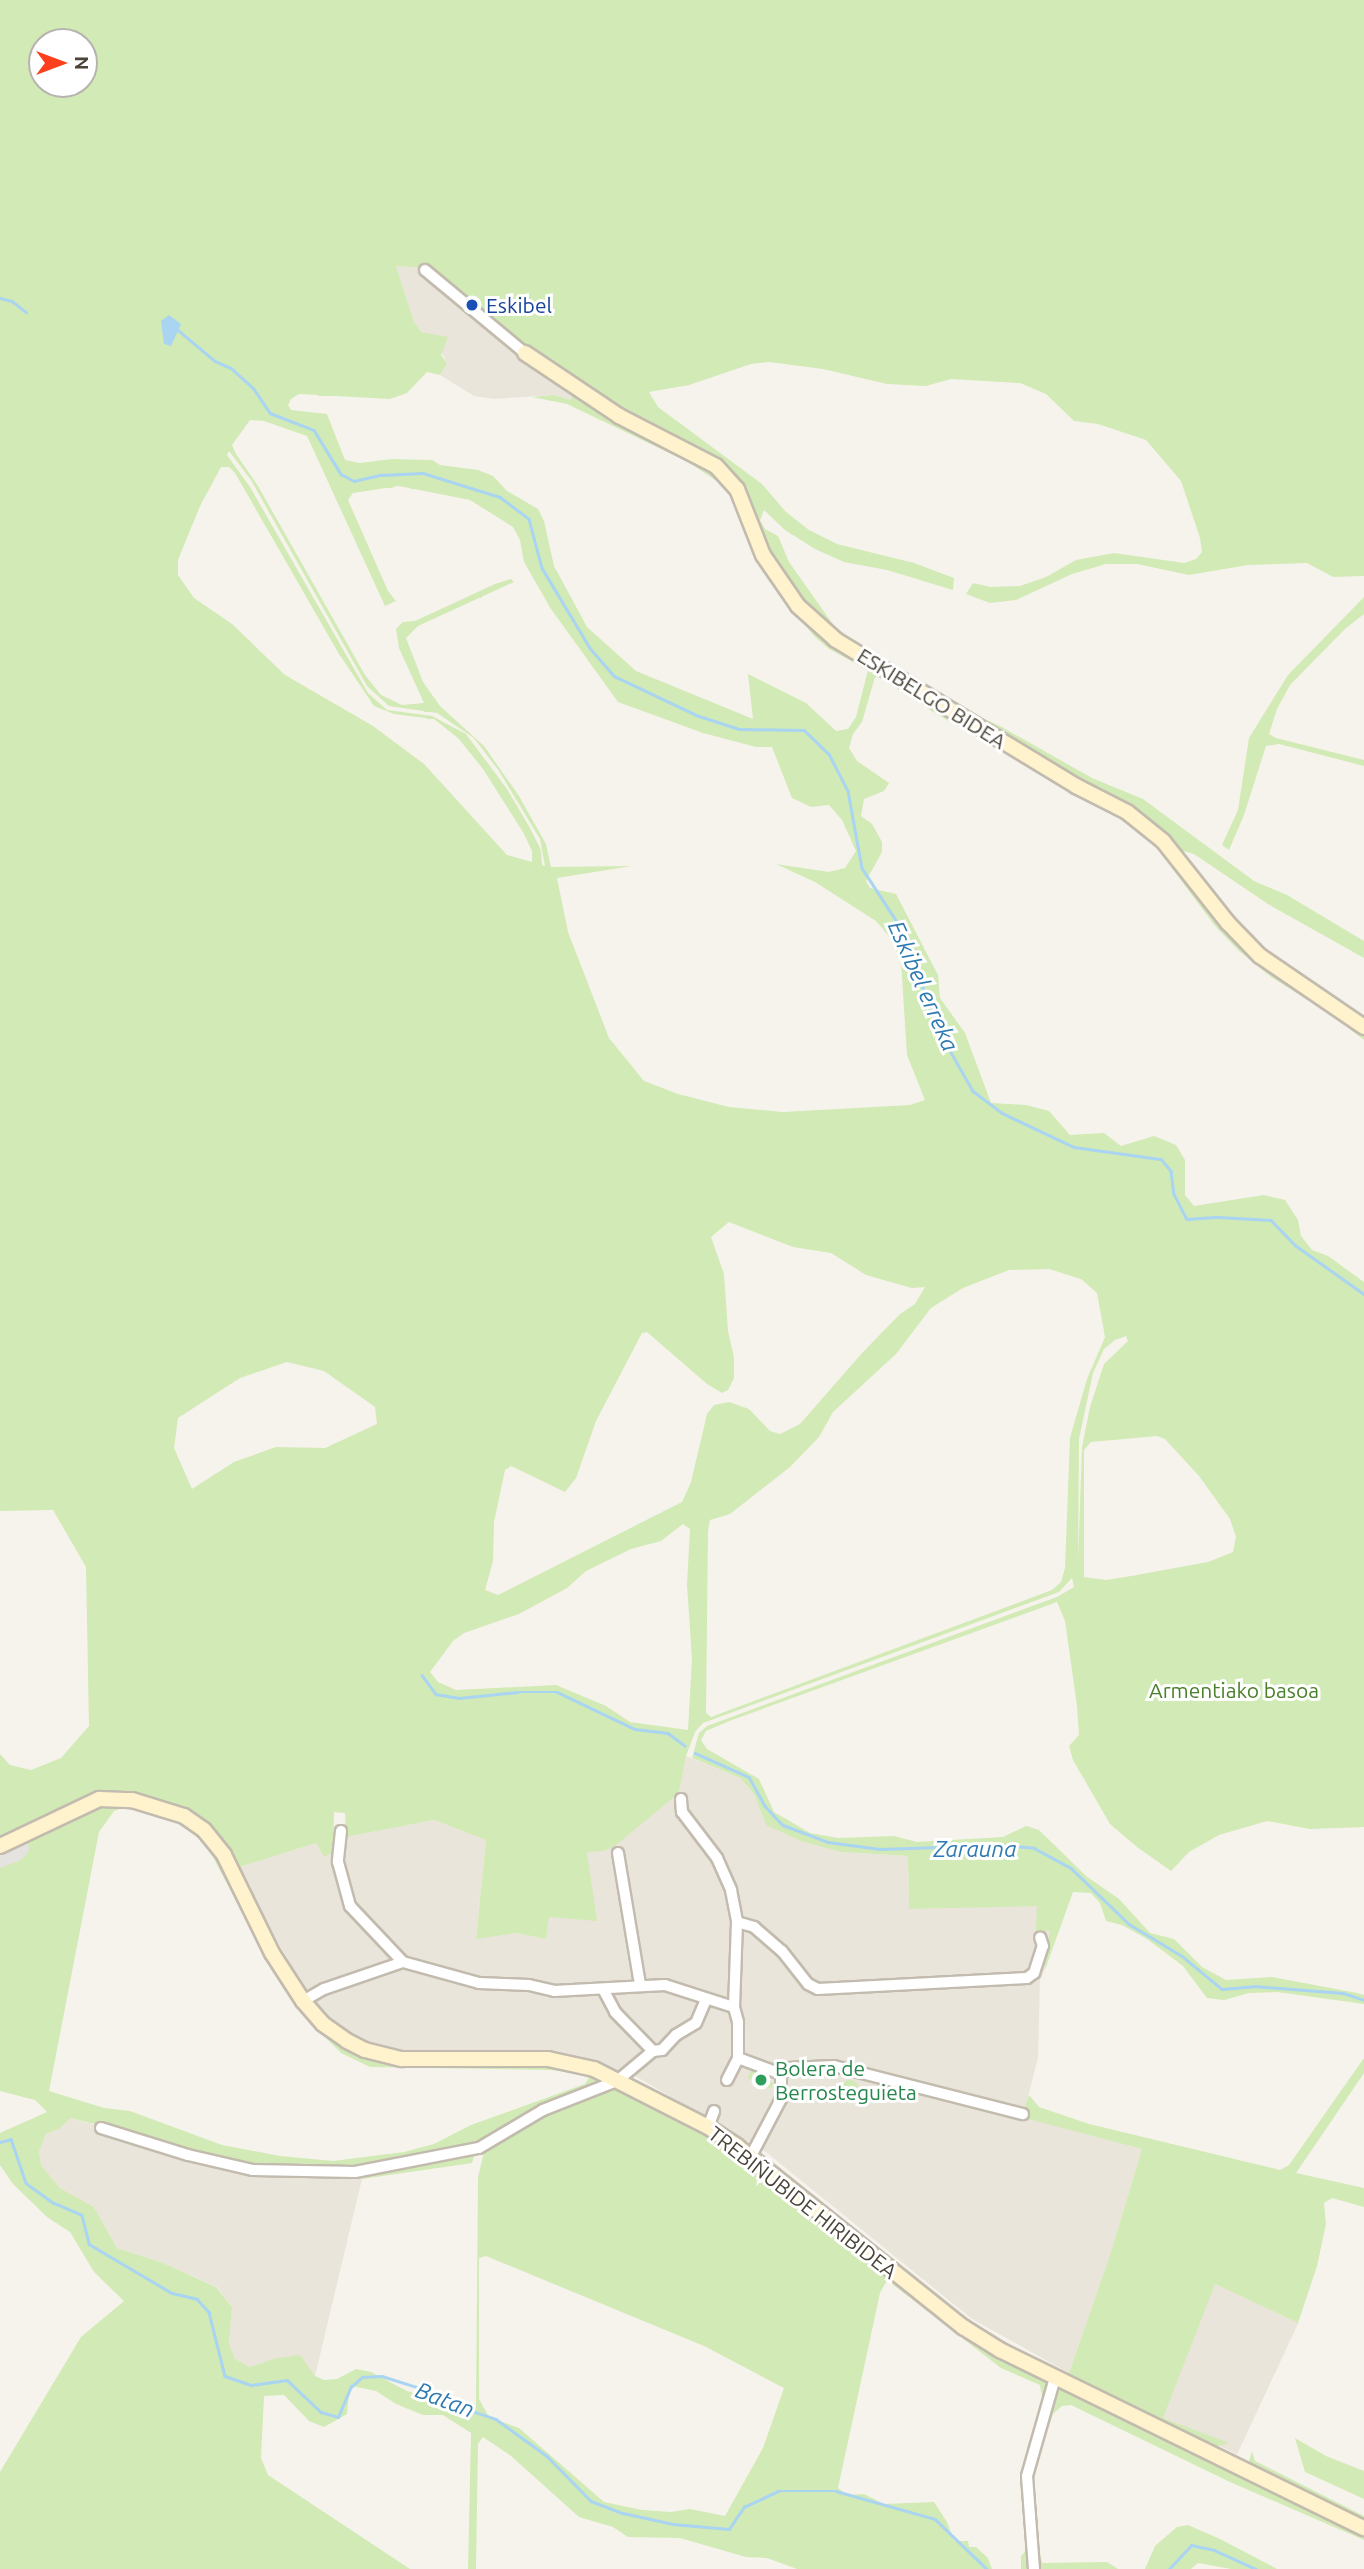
<!DOCTYPE html>
<meta charset="utf-8">
<style>
body{margin:0}
#map{position:relative;width:1364px;height:2569px;overflow:hidden;background:#f6f3ec;font-family:Ubuntu,sans-serif}
div>[style]{position:absolute}
.residential>*{inset:0;background:#eae5da;transform-origin:0 0}
.green>*{inset:0;background:#d2eab5}
.round{border-radius:50%}
.parking>*{inset:0;background:#e5e3e0}
.water>*{inset:0;background:#a9d4f2}
.stream>*{height:2.5px;margin:-1.25px;padding:0 1.25px;transform-origin:1.25px;border-radius:1.25px;background:#a9d4f2}
.roads{filter:drop-shadow(2px 0 #c2bbae) drop-shadow(-2px 0 #c2bbae) drop-shadow(0 2px #c2bbae) drop-shadow(0 -2px #c2bbae)}
.street>*{height:10px;margin:-5px;padding:0 5px;transform-origin:5px;border-radius:5px;background:#fff}
.secondary>*{height:14px;margin:-7px;padding:0 7px;transform-origin:7px;border-radius:7px;background:#fff3cd}
.dots>*{width:19px;height:19px;translate:-50% -50%;box-sizing:border-box;border:4px solid #fff;border-radius:50%}
span{translate:-50% -50%;white-space:nowrap;text-align:center;line-height:1.15;-webkit-text-stroke:6px #fff;paint-order:stroke}
.transit-label{font-size:21px;color:#164399}
.left{translate:0 -50%;text-align:left}
.street-label{font-size:21px;color:#4b4439}
.park-label{font-size:21px;color:#4a7f2a}
.leisure-label{font-size:21px;color:#27864d}
.water-label{font-size:23px;color:#2e7ab2;font-style:italic}
.north{position:absolute;left:28px;top:28px;width:70px;height:70px;box-sizing:border-box;background:#fff;border:2px solid #b7b4b0;border-radius:50%;rotate:90deg;font-size:19px;font-weight:700;line-height:28px;text-align:center;color:#4b4439}
.north::after{content:'';display:block;margin:auto;width:24px;height:32px;background:#fc3f1d;clip-path:polygon(50% 0,100% 100%,50% 72%,0 100%)}
</style>
<div id="map">
<div class="residential">
<i style="clip-path:polygon(396px 266px,423px 268px,575px 384px,571px 400px,554px 395px,494px 399px,474px 396px,440px 375px,447px 363px,432px 335px,421px 332px,414px 322px)"></i>
<i style="clip-path:polygon(686px 1756px,740px 1778px,754px 1794px,766px 1825px,841px 1852px,908px 1856px,909px 1909px,1037px 1905px,1050px 1931px,1042px 1965px,1046px 1967px,1040px 1980px,1038px 2058px,1023px 2116px,1142px 2149px,1110px 2255px,1069px 2373px,972px 2319px,766px 2152px,635px 2076px,563px 2055px,412px 2054px,379px 2051px,350px 2039px,318px 2013px,236px 1868px,316px 1843px,324px 1857px,346px 1837px,434px 1820px,486px 1840px,476px 1938px,516px 1933px,546px 1939px,548px 1917px,586px 1851px,604px 1851px,679px 1793px)"></i>
<i style="clip-path:polygon(71px 2118px,207px 2157px,253px 2165px,357px 2168px,362px 2179px,315px 2376px,273px 2359px,250px 2367px,234px 2359px,229px 2344px,232px 2307px,217px 2287px,163px 2263px,117px 2248px,94px 2207px,60px 2188px,41px 2165px,39px 2152px,46px 2134px,59px 2129px)"></i>
<i style="left:1215px;top:2284px;width:92px;height:145px;rotate:25deg"></i>
</div>
<div class="green">
<i style="clip-path:polygon(evenodd,0 0,1364px 0,1364px 576px,1333px 577px,1307px 563px,1248px 565px,1189px 575px,1137px 564px,1106px 564px,1072px 574px,1016px 600px,990px 603px,966px 594px,973px 583px,991px 587px,1020px 586px,1046px 577px,1076px 560px,1114px 553px,1184px 563px,1196px 559px,1202px 552px,1200px 538px,1181px 481px,1146px 440px,1098px 424px,1074px 421px,1046px 394px,1020px 383px,951px 379px,926px 386px,887px 384px,823px 369px,769px 362px,751px 364px,689px 385px,649px 392px,658px 407px,762px 484px,786px 512px,809px 530px,837px 544px,914px 563px,954px 578px,953px 590px,887px 570px,844px 562px,815px 549px,785px 530px,764px 510px,760px 520px,765px 529px,778px 536px,789px 562px,837px 630px,953px 705px,1000px 726px,1092px 778px,1143px 799px,1254px 881px,1287px 895px,1364px 941px,1364px 958px,1268px 904px,1194px 854px,1176px 849px,1181px 862px,1208px 900px,1248px 943px,1284px 971px,1347px 1010px,1364px 1023px,1364px 1027px,1277px 972px,1249px 949px,1207px 904px,1158px 837px,1140px 819px,1032px 758px,901px 676px,834px 642px,809px 617px,774px 570px,745px 496px,734px 477px,699px 451px,635px 419px,575px 384px,494px 326px,435px 273px,423px 268px,396px 266px,414px 322px,421px 332px,448px 337px,441px 355px,447px 363px,440px 375px,427px 372px,407px 393px,390px 399px,299px 394px,291px 399px,288px 405px,291px 410px,327px 414px,345px 460px,360px 463px,392px 459px,432px 460px,440px 465px,478px 470px,493px 476px,507px 491px,538px 509px,544px 521px,554px 566px,587px 627px,636px 671px,753px 719px,748px 674px,806px 703px,836px 731px,848px 729px,856px 717px,868px 670px,829px 649px,815px 637px,787px 604px,763px 568px,738px 504px,724px 486px,688px 462px,567px 404px,532px 397px,554px 395px,571px 400px,574px 389px,622px 420px,698px 459px,726px 481px,735px 493px,773px 581px,809px 628px,829px 646px,898px 681px,1026px 762px,1130px 820px,1159px 847px,1213px 920px,1239px 947px,1273px 976px,1364px 1036px,1364px 1040px,1333px 1016px,1271px 977px,1239px 951px,1215px 926px,1154px 844px,1136px 827px,933px 712px,883px 678px,875px 677px,862px 722px,853px 734px,849px 748px,857px 761px,889px 783px,884px 791px,864px 799px,861px 816px,872px 824px,882px 842px,882px 852px,866px 881px,870px 888px,896px 894px,938px 975px,940px 998px,965px 1033px,991px 1103px,1026px 1105px,1049px 1111px,1070px 1135px,1104px 1133px,1121px 1146px,1154px 1136px,1176px 1145px,1185px 1160px,1185px 1195px,1194px 1206px,1264px 1195px,1285px 1200px,1298px 1220px,1301px 1236px,1312px 1250px,1328px 1256px,1364px 1282px,1364px 1827px,1310px 1829px,1267px 1821px,1219px 1835px,1189px 1852px,1171px 1871px,1137px 1847px,1110px 1824px,1073px 1760px,1069px 1746px,1079px 1735px,1077px 1706px,1065px 1621px,1057px 1602px,732px 1720px,706px 1731px,701px 1740px,707px 1749px,759px 1779px,774px 1812px,810px 1833px,838px 1838px,894px 1836px,917px 1842px,1003px 1837px,1026px 1826px,1039px 1830px,1086px 1876px,1119px 1899px,1150px 1933px,1174px 1939px,1202px 1967px,1226px 1980px,1272px 1977px,1357px 1993px,1364px 1995px,1364px 2004px,1277px 1992px,1249px 1993px,1224px 2000px,1207px 1998px,1183px 1966px,1147px 1939px,1122px 1925px,1106px 1921px,1100px 1903px,1091px 1893px,1073px 1892px,1046px 1967px,1042px 1965px,1050px 1931px,1036px 1931px,1037px 1906px,909px 1909px,908px 1856px,841px 1852px,801px 1841px,766px 1825px,754px 1794px,740px 1778px,692px 1758px,699px 1733px,707px 1726px,1057px 1597px,1074px 1587px,1072px 1578px,1059px 1592px,703px 1723px,695px 1732px,686px 1756px,679px 1793px,616px 1845px,604px 1851px,587px 1852px,597px 1921px,549px 1917px,546px 1939px,516px 1933px,476px 1939px,486px 1840px,434px 1820px,346px 1837px,345px 1813px,334px 1812px,333px 1852px,324px 1857px,316px 1843px,236px 1868px,208px 1824px,185px 1810px,148px 1797px,111px 1794px,97px 1794px,13px 1836px,0 1840px,0 1754px,10px 1765px,31px 1770px,61px 1758px,89px 1726px,86px 1567px,53px 1510px,0 1511px,0 0,42px 42px,84px 42px,84px 84px,42px 84px,42px 42px,0 0,250px 420px,264px 421px,307px 436px,385px 606px,396px 601px,388px 591px,348px 500px,353px 493px,399px 486px,470px 500px,513px 527px,520px 540px,524px 562px,551px 609px,618px 702px,703px 733px,756px 747px,772px 747px,792px 798px,811px 807px,829px 805px,842px 820px,856px 851px,845px 868px,829px 872px,776px 864px,815px 882px,876px 921px,888px 935px,901px 961px,907px 1055px,925px 1100px,910px 1105px,783px 1112px,729px 1107px,678px 1094px,644px 1081px,609px 1038px,568px 932px,557px 878px,632px 866px,551px 867px,546px 844px,519px 796px,484px 746px,440px 706px,423px 682px,406px 638px,418px 626px,514px 582px,511px 579px,495px 584px,415px 621px,403px 622px,396px 629px,399px 648px,424px 703px,402px 705px,381px 695px,365px 675px,258px 486px,236px 454px,232px 445px,250px 420px,0 0,229px 451px,251px 480px,367px 686px,389px 706px,437px 713px,474px 738px,499px 771px,540px 839px,545px 866px,542px 865px,541px 850px,530px 828px,507px 789px,466px 734px,432px 716px,387px 710px,368px 693px,250px 487px,227px 455px,229px 451px,0 0,221px 467px,229px 467px,235px 473px,339px 654px,374px 706px,394px 714px,434px 719px,459px 739px,483px 769px,523px 832px,532px 851px,532px 862px,507px 855px,424px 764px,373px 726px,285px 675px,232px 624px,194px 598px,178px 575px,178px 560px,200px 506px,221px 467px,0 0,729px 1222px,793px 1247px,831px 1253px,866px 1275px,912px 1288px,925px 1287px,915px 1304px,900px 1314px,863px 1352px,800px 1424px,780px 1434px,770px 1431px,749px 1409px,729px 1402px,714px 1405px,707px 1414px,691px 1482px,682px 1502px,498px 1595px,485px 1590px,493px 1561px,494px 1522px,505px 1470px,511px 1466px,565px 1492px,576px 1478px,596px 1421px,642px 1333px,647px 1332px,707px 1384px,722px 1393px,728px 1390px,734px 1378px,734px 1357px,728px 1331px,724px 1274px,711px 1237px,729px 1222px,0 0,1049px 1269px,1081px 1279px,1097px 1293px,1105px 1337px,1087px 1379px,1070px 1438px,1065px 1568px,1061px 1582px,1052px 1590px,711px 1717px,706px 1713px,708px 1531px,710px 1520px,730px 1514px,790px 1467px,819px 1437px,833px 1412px,896px 1354px,931px 1308px,963px 1288px,1009px 1270px,1049px 1269px,0 0,1126px 1336px,1128px 1341px,1104px 1364px,1090px 1407px,1082px 1447px,1078px 1562px,1079px 1439px,1093px 1373px,1104px 1349px,1115px 1340px,1126px 1336px,0 0,287px 1362px,324px 1371px,375px 1407px,377px 1424px,325px 1448px,276px 1447px,234px 1462px,192px 1489px,174px 1448px,178px 1418px,240px 1378px,287px 1362px,0 0,1157px 1436px,1165px 1439px,1199px 1476px,1230px 1519px,1236px 1537px,1233px 1552px,1208px 1562px,1131px 1576px,1106px 1580px,1084px 1577px,1084px 1450px,1091px 1442px,1157px 1436px,0 0,683px 1524px,690px 1529px,687px 1585px,692px 1659px,688px 1730px,630px 1722px,606px 1706px,556px 1685px,456px 1690px,438px 1682px,430px 1672px,453px 1641px,464px 1633px,519px 1614px,567px 1588px,586px 1571px,631px 1549px,661px 1541px,683px 1524px)"></i>
<i style="clip-path:polygon(1364px 597px,1364px 614px,1345px 629px,1290px 685px,1277px 709px,1269px 734px,1276px 738px,1364px 760px,1364px 766px,1279px 744px,1266px 746px,1244px 815px,1229px 850px,1222px 845px,1238px 810px,1249px 738px,1288px 675px)"></i>
<i style="clip-path:polygon(evenodd,115px 1802px,186px 1821px,218px 1853px,271px 1958px,353px 2051px,540px 2062px,579px 2068px,605px 2081px,476px 2145px,357px 2168px,254px 2165px,71px 2118px,59px 2129px,46px 2134px,39px 2152px,41px 2165px,60px 2188px,94px 2207px,117px 2248px,163px 2263px,216px 2287px,232px 2307px,229px 2344px,235px 2359px,250px 2367px,273px 2359px,300px 2355px,315px 2376px,324px 2380px,337px 2379px,356px 2369px,371px 2372px,407px 2391px,421px 2395px,449px 2395px,476px 2408px,478px 2177px,485px 2148px,523px 2123px,609px 2087px,620px 2086px,716px 2136px,1045px 2379px,1048px 2392px,1025px 2467px,1033px 2569px,1021px 2569px,1021px 2556px,1027px 2549px,1022px 2475px,1028px 2445px,1043px 2401px,1040px 2385px,1001px 2368px,887px 2280px,880px 2293px,838px 2488px,847px 2495px,864px 2494px,884px 2504px,934px 2502px,947px 2522px,954px 2541px,968px 2541px,969px 2547px,976px 2547px,988px 2558px,992px 2569px,797px 2569px,767px 2558px,746px 2557px,680px 2538px,628px 2537px,613px 2527px,579px 2517px,511px 2456px,483px 2437px,478px 2444px,476px 2569px,468px 2569px,471px 2433px,443px 2415px,423px 2415px,396px 2404px,376px 2391px,352px 2386px,349px 2393px,347px 2414px,324px 2427px,309px 2421px,284px 2395px,264px 2396px,261px 2458px,268px 2475px,410px 2569px,0 2569px,0 2472px,81px 2337px,124px 2301px,94px 2272px,70px 2232px,47px 2217px,13px 2184px,0 2165px,0 2133px,47px 2112px,35px 2100px,0 2091px,0 1866px,36px 1835px,97px 1805px,115px 1802px,126px 1807px,182px 1824px,204px 1840px,267px 1960px,312px 2024px,341px 2053px,370px 2067px,551px 2070px,577px 2073px,589px 2078px,585px 2084px,471px 2125px,434px 2144px,404px 2152px,333px 2161px,280px 2156px,222px 2145px,130px 2111px,104px 2108px,49px 2091px,99px 1832px,114px 1811px,126px 1807px,115px 1802px,486px 2256px,704px 2346px,784px 2388px,763px 2448px,725px 2516px,690px 2509px,671px 2512px,642px 2510px,604px 2502px,519px 2428px,489px 2417px,479px 2399px,479px 2258px,486px 2256px)"></i>
<i style="clip-path:polygon(1364px 2058px,1364px 2073px,1296px 2173px,1364px 2188px,1364px 2207px,1332px 2198px,1324px 2203px,1326px 2224px,1317px 2266px,1298px 2323px,1215px 2284px,1163px 2418px,1229px 2443px,1214px 2447px,1069px 2373px,1110px 2255px,1142px 2149px,1021px 2117px,1029px 2095px,1039px 2107px,1089px 2124px,1280px 2170px,1289px 2165px)"></i>
<i style="clip-path:polygon(752px 2070px,773px 2083px,771px 2089px,747px 2078px)"></i>
<i class="round" style="left:842px;top:2080px;width:16px;height:16px"></i>
<i style="clip-path:polygon(475px 2153px,472px 2163px,362px 2179px,360px 2176px)"></i>
<i style="clip-path:polygon(1062px 2388px,1324px 2514px,1364px 2535px,1364px 2540px,1230px 2482px,1071px 2405px,1062px 2406px,1053px 2414px,1034px 2471px,1035px 2527px,1042px 2563px,1107px 2562px,1118px 2569px,1037px 2569px,1029px 2474px,1056px 2390px)"></i>
<i style="clip-path:polygon(1295px 2438px,1326px 2456px,1364px 2471px,1364px 2499px,1305px 2472px)"></i>
<i style="clip-path:polygon(1252px 2451px,1255px 2461px,1364px 2516px,1364px 2520px,1248px 2465px)"></i>
<i style="clip-path:polygon(1188px 2525px,1220px 2539px,1277px 2569px,1231px 2569px,1198px 2563px,1191px 2569px,1145px 2569px,1155px 2546px,1177px 2527px)"></i>
</div>
<div class="parking">
<i style="clip-path:polygon(28px 1841px,29px 1851px,21px 1860px,0 1868px,0 1851px)"></i>
</div>
<div class="water">
<i style="clip-path:polygon(169px 315px,181px 324px,171px 346px,164px 344px,161px 321px)"></i>
</div>
<div class="stream">
<i style="left:0;top:298px;width:12px;rotate:14deg"></i>
<i style="left:12px;top:301px;width:18px;rotate:38deg"></i>
<i style="left:178px;top:330px;width:48px;rotate:40deg"></i>
<i style="left:215px;top:361px;width:17px;rotate:24deg"></i>
<i style="left:231px;top:368px;width:31px;rotate:42deg"></i>
<i style="left:254px;top:389px;width:29px;rotate:56deg"></i>
<i style="left:270px;top:413px;width:47px;rotate:21.1deg"></i>
<i style="left:314px;top:430px;width:52px;rotate:58.5deg"></i>
<i style="left:341px;top:474px;width:15px;rotate:28deg"></i>
<i style="left:354px;top:481px;width:28px;rotate:-13deg"></i>
<i style="left:381px;top:475px;width:42px;rotate:-2.7deg"></i>
<i style="left:423px;top:473px;width:81px;rotate:17.3deg"></i>
<i style="left:500px;top:497px;width:36px;rotate:37deg"></i>
<i style="left:529px;top:519px;width:51px;rotate:75.1deg"></i>
<i style="left:542px;top:568px;width:93px;rotate:59deg"></i>
<i style="left:590px;top:648px;width:37px;rotate:49deg"></i>
<i style="left:614px;top:676px;width:91px;rotate:25.4deg"></i>
<i style="left:696px;top:715px;width:45px;rotate:18deg"></i>
<i style="left:739px;top:729px;width:65px;rotate:0.9deg"></i>
<i style="left:804px;top:730px;width:35px;rotate:44deg"></i>
<i style="left:829px;top:754px;width:42px;rotate:62.8deg"></i>
<i style="left:848px;top:791px;width:78px;rotate:79.7deg"></i>
<i style="left:862px;top:868px;width:72px;rotate:57deg"></i>
<i style="left:901px;top:928px;width:112px;rotate:69.6deg"></i>
<i style="left:940px;top:1033px;width:67px;rotate:60.4deg"></i>
<i style="left:973px;top:1091px;width:36px;rotate:37deg"></i>
<i style="left:1002px;top:1113px;width:80px;rotate:25.3deg"></i>
<i style="left:1074px;top:1147px;width:88px;rotate:7.9deg"></i>
<i style="left:1161px;top:1159px;width:16px;rotate:50deg"></i>
<i style="left:1171px;top:1171px;width:23px;rotate:83deg"></i>
<i style="left:1174px;top:1194px;width:28px;rotate:63deg"></i>
<i style="left:1187px;top:1219px;width:31px;rotate:-4deg"></i>
<i style="left:1218px;top:1217px;width:53px;rotate:3.2deg"></i>
<i style="left:1271px;top:1220px;width:35px;rotate:46deg"></i>
<i style="left:1295px;top:1245px;width:85px;rotate:35.4deg"></i>
<i style="left:422px;top:1675px;width:24px;rotate:54deg"></i>
<i style="left:436px;top:1694px;width:23px;rotate:10deg"></i>
<i style="left:459px;top:1698px;width:59px;rotate:-5.8deg"></i>
<i style="left:518px;top:1692px;width:39px"></i>
<i style="left:557px;top:1692px;width:86px;rotate:25.4deg"></i>
<i style="left:635px;top:1729px;width:33px;rotate:7deg"></i>
<i style="left:668px;top:1733px;width:21px;rotate:37deg"></i>
<i style="left:695px;top:1753px;width:59px;rotate:24deg"></i>
<i style="left:749px;top:1777px;width:33px;rotate:61deg"></i>
<i style="left:765px;top:1806px;width:26px;rotate:47deg"></i>
<i style="left:783px;top:1825px;width:48px;rotate:20.7deg"></i>
<i style="left:828px;top:1842px;width:52px;rotate:7.7deg"></i>
<i style="left:880px;top:1849px;width:122px;rotate:-1.9deg"></i>
<i style="left:1002px;top:1845px;width:32px;rotate:5deg"></i>
<i style="left:1034px;top:1848px;width:42px;rotate:28.4deg"></i>
<i style="left:1071px;top:1868px;width:81px;rotate:44deg"></i>
<i style="left:1129px;top:1924px;width:62px;rotate:31.1deg"></i>
<i style="left:1182px;top:1956px;width:52px;rotate:39.5deg"></i>
<i style="left:1222px;top:1989px;width:32px;rotate:-5deg"></i>
<i style="left:1254px;top:1986px;width:89px;rotate:4.5deg"></i>
<i style="left:1343px;top:1993px;width:22px;rotate:18deg"></i>
<i style="left:0;top:2142px;width:11px;rotate:-15deg"></i>
<i style="left:11px;top:2139px;width:46px;rotate:71.2deg"></i>
<i style="left:26px;top:2183px;width:34px;rotate:36deg"></i>
<i style="left:54px;top:2203px;width:30px;rotate:23deg"></i>
<i style="left:82px;top:2215px;width:30px;rotate:76deg"></i>
<i style="left:89px;top:2244px;width:96px;rotate:30.6deg"></i>
<i style="left:172px;top:2293px;width:26px;rotate:13deg"></i>
<i style="left:197px;top:2299px;width:18px;rotate:47deg"></i>
<i style="left:209px;top:2312px;width:66px;rotate:76deg"></i>
<i style="left:225px;top:2376px;width:28px;rotate:19deg"></i>
<i style="left:251px;top:2385px;width:36px;rotate:-8deg"></i>
<i style="left:287px;top:2380px;width:47px;rotate:43.3deg"></i>
<i style="left:321px;top:2412px;width:18px;rotate:16deg"></i>
<i style="left:338px;top:2417px;width:33px;rotate:-67deg"></i>
<i style="left:351px;top:2387px;width:15px;rotate:-42deg"></i>
<i style="left:362px;top:2377px;width:20px;rotate:-3deg"></i>
<i style="left:382px;top:2376px;width:43px;rotate:17.6deg"></i>
<i style="left:423px;top:2389px;width:22px;rotate:32deg"></i>
<i style="left:442px;top:2401px;width:57px;rotate:18.4deg"></i>
<i style="left:496px;top:2419px;width:63px;rotate:36deg"></i>
<i style="left:547px;top:2456px;width:63px;rotate:45.6deg"></i>
<i style="left:591px;top:2501px;width:34px;rotate:21deg"></i>
<i style="left:623px;top:2513px;width:51px;rotate:12.4deg"></i>
<i style="left:673px;top:2524px;width:56px;rotate:5.1deg"></i>
<i style="left:729px;top:2529px;width:27px;rotate:-56deg"></i>
<i style="left:744px;top:2507px;width:38px;rotate:-25deg"></i>
<i style="left:779px;top:2491px;width:57px"></i>
<i style="left:836px;top:2491px;width:103px;rotate:15.8deg"></i>
<i style="left:935px;top:2519px;width:72px;rotate:43.9deg"></i>
<i style="left:1169px;top:2569px;width:33px;rotate:-47deg"></i>
<i style="left:1191px;top:2545px;width:24px;rotate:12deg"></i>
<i style="left:1214px;top:2550px;width:46px;rotate:24.3deg"></i>
</div>
<div class="roads">
<div class="street">
<i style="left:425px;top:270px;width:130px;rotate:39.7deg"></i>
<i style="left:681px;top:1799px;width:13px;rotate:86deg"></i>
<i style="left:682px;top:1812px;width:58px;rotate:52.7deg"></i>
<i style="left:717px;top:1858px;width:35px;rotate:66deg"></i>
<i style="left:731px;top:1890px;width:33px;rotate:79deg"></i>
<i style="left:737px;top:1922px;width:85px;rotate:92deg"></i>
<i style="left:341px;top:1831px;width:31px;rotate:96deg"></i>
<i style="left:338px;top:1862px;width:46px;rotate:74.7deg"></i>
<i style="left:350px;top:1906px;width:77px;rotate:46.6deg"></i>
<i style="left:618px;top:1853px;width:134px;rotate:80.5deg"></i>
<i style="left:737px;top:1922px;width:18px;rotate:16deg"></i>
<i style="left:754px;top:1927px;width:37px;rotate:41deg"></i>
<i style="left:782px;top:1951px;width:42px;rotate:51.8deg"></i>
<i style="left:808px;top:1984px;width:11px;rotate:27deg"></i>
<i style="left:818px;top:1989px;width:209px;rotate:-3deg"></i>
<i style="left:1027px;top:1978px;width:9px;rotate:-36deg"></i>
<i style="left:1034px;top:1973px;width:28px;rotate:-72deg"></i>
<i style="left:1043px;top:1946px;width:9px;rotate:-108deg"></i>
<i style="left:603px;top:1989px;width:26px;rotate:62deg"></i>
<i style="left:615px;top:2012px;width:54px;rotate:45.7deg"></i>
<i style="left:303px;top:2001px;width:24px;rotate:-30deg"></i>
<i style="left:324px;top:1989px;width:83px;rotate:-18.9deg"></i>
<i style="left:403px;top:1962px;width:79px;rotate:15.4deg"></i>
<i style="left:479px;top:1983px;width:50px;rotate:2.3deg"></i>
<i style="left:529px;top:1985px;width:26px;rotate:13deg"></i>
<i style="left:554px;top:1991px;width:111px;rotate:-3.1deg"></i>
<i style="left:665px;top:1985px;width:72px;rotate:17.7deg"></i>
<i style="left:734px;top:2007px;width:16px;rotate:75deg"></i>
<i style="left:738px;top:2022px;width:36px;rotate:90deg"></i>
<i style="left:738px;top:2058px;width:46px;rotate:20.4deg"></i>
<i style="left:781px;top:2074px;width:25px;rotate:90deg"></i>
<i style="left:781px;top:2099px;width:64px;rotate:117.8deg"></i>
<i style="left:781px;top:2074px;width:9px;rotate:-41deg"></i>
<i style="left:788px;top:2068px;width:46px;rotate:-2.5deg"></i>
<i style="left:834px;top:2066px;width:195px;rotate:14.3deg"></i>
<i style="left:727px;top:2080px;width:25px;rotate:-63deg"></i>
<i style="left:708px;top:2127px;width:17px;rotate:-69deg"></i>
<i style="left:101px;top:2128px;width:91px;rotate:17.2deg"></i>
<i style="left:188px;top:2155px;width:67px;rotate:13deg"></i>
<i style="left:253px;top:2170px;width:102px;rotate:1.1deg"></i>
<i style="left:355px;top:2172px;width:126px;rotate:-11deg"></i>
<i style="left:479px;top:2148px;width:74px;rotate:-30.7deg"></i>
<i style="left:543px;top:2110px;width:79px;rotate:-21.4deg"></i>
<i style="left:617px;top:2081px;width:47px;rotate:-39.8deg"></i>
<i style="left:653px;top:2051px;width:9px;rotate:-6deg"></i>
<i style="left:662px;top:2050px;width:21px;rotate:-47deg"></i>
<i style="left:676px;top:2035px;width:23px;rotate:-31deg"></i>
<i style="left:696px;top:2023px;width:25px;rotate:-67deg"></i>
<i style="left:1034px;top:2569px;width:93px;rotate:-94.3deg"></i>
<i style="left:1027px;top:2476px;width:102px;rotate:-74.1deg"></i>
</div>
<div class="secondary">
<i style="left:525px;top:353px;width:113px;rotate:33.8deg"></i>
<i style="left:619px;top:416px;width:109px;rotate:27.3deg"></i>
<i style="left:716px;top:466px;width:31px;rotate:48deg"></i>
<i style="left:737px;top:489px;width:71px;rotate:68.5deg"></i>
<i style="left:763px;top:555px;width:62px;rotate:55.5deg"></i>
<i style="left:798px;top:606px;width:51px;rotate:41.8deg"></i>
<i style="left:836px;top:640px;width:281px;rotate:31.3deg"></i>
<i style="left:1076px;top:786px;width:57px;rotate:27deg"></i>
<i style="left:1127px;top:812px;width:46px;rotate:38.9deg"></i>
<i style="left:1163px;top:841px;width:105px;rotate:51.6deg"></i>
<i style="left:1228px;top:923px;width:46px;rotate:45.9deg"></i>
<i style="left:1260px;top:956px;width:126px;rotate:34.3deg"></i>
<i style="left:0;top:1846px;width:110px;rotate:-25.4deg"></i>
<i style="left:99px;top:1799px;width:33px;rotate:2deg"></i>
<i style="left:132px;top:1800px;width:54px;rotate:17.1deg"></i>
<i style="left:184px;top:1816px;width:24px;rotate:35deg"></i>
<i style="left:204px;top:1830px;width:32px;rotate:51deg"></i>
<i style="left:224px;top:1855px;width:109px;rotate:63.9deg"></i>
<i style="left:272px;top:1953px;width:57px;rotate:57.1deg"></i>
<i style="left:303px;top:2001px;width:30px;rotate:49deg"></i>
<i style="left:323px;top:2024px;width:29px;rotate:35deg"></i>
<i style="left:347px;top:2041px;width:20px;rotate:27deg"></i>
<i style="left:365px;top:2050px;width:38px;rotate:14deg"></i>
<i style="left:402px;top:2059px;width:146px"></i>
<i style="left:548px;top:2059px;width:47px;rotate:12.3deg"></i>
<i style="left:594px;top:2069px;width:128px;rotate:27deg"></i>
<i style="left:708px;top:2127px;width:35px;rotate:33deg"></i>
<i style="left:737px;top:2146px;width:290px;rotate:38.7deg"></i>
<i style="left:963px;top:2327px;width:44px;rotate:31.9deg"></i>
<i style="left:1000px;top:2350px;width:405px;rotate:26.1deg"></i>
</div>
</div>
<div class="dots">
<i style="left:472px;top:305px;background:#1a4fb4"></i>
<i style="left:761px;top:2080px;background:#2e9e5b"></i>
</div>
<div class="transit-label">
<span class="left" style="left:486px;top:305px">Eskibel</span>
</div>
<div class="street-label">
<span style="left:932px;top:698px;rotate:32deg">ESKIBELGO BIDEA</span>
<span style="left:803px;top:2202px;rotate:38deg">TREBIÑUBIDE HIRIBIDEA</span>
</div>
<div class="park-label">
<span style="left:1234px;top:1690px">Armentiako basoa</span>
</div>
<div class="leisure-label">
<span class="left" style="left:775px;top:2080px">Bolera de<br>Berrosteguieta</span>
</div>
<div class="water-label">
<span style="left:923px;top:986px;rotate:66deg">Eskibel erreka</span>
<span style="left:975px;top:1849px">Zarauna</span>
<span style="left:445px;top:2400px;rotate:21deg">Batan</span>
</div>
<div class="north">N</div>
</div>
